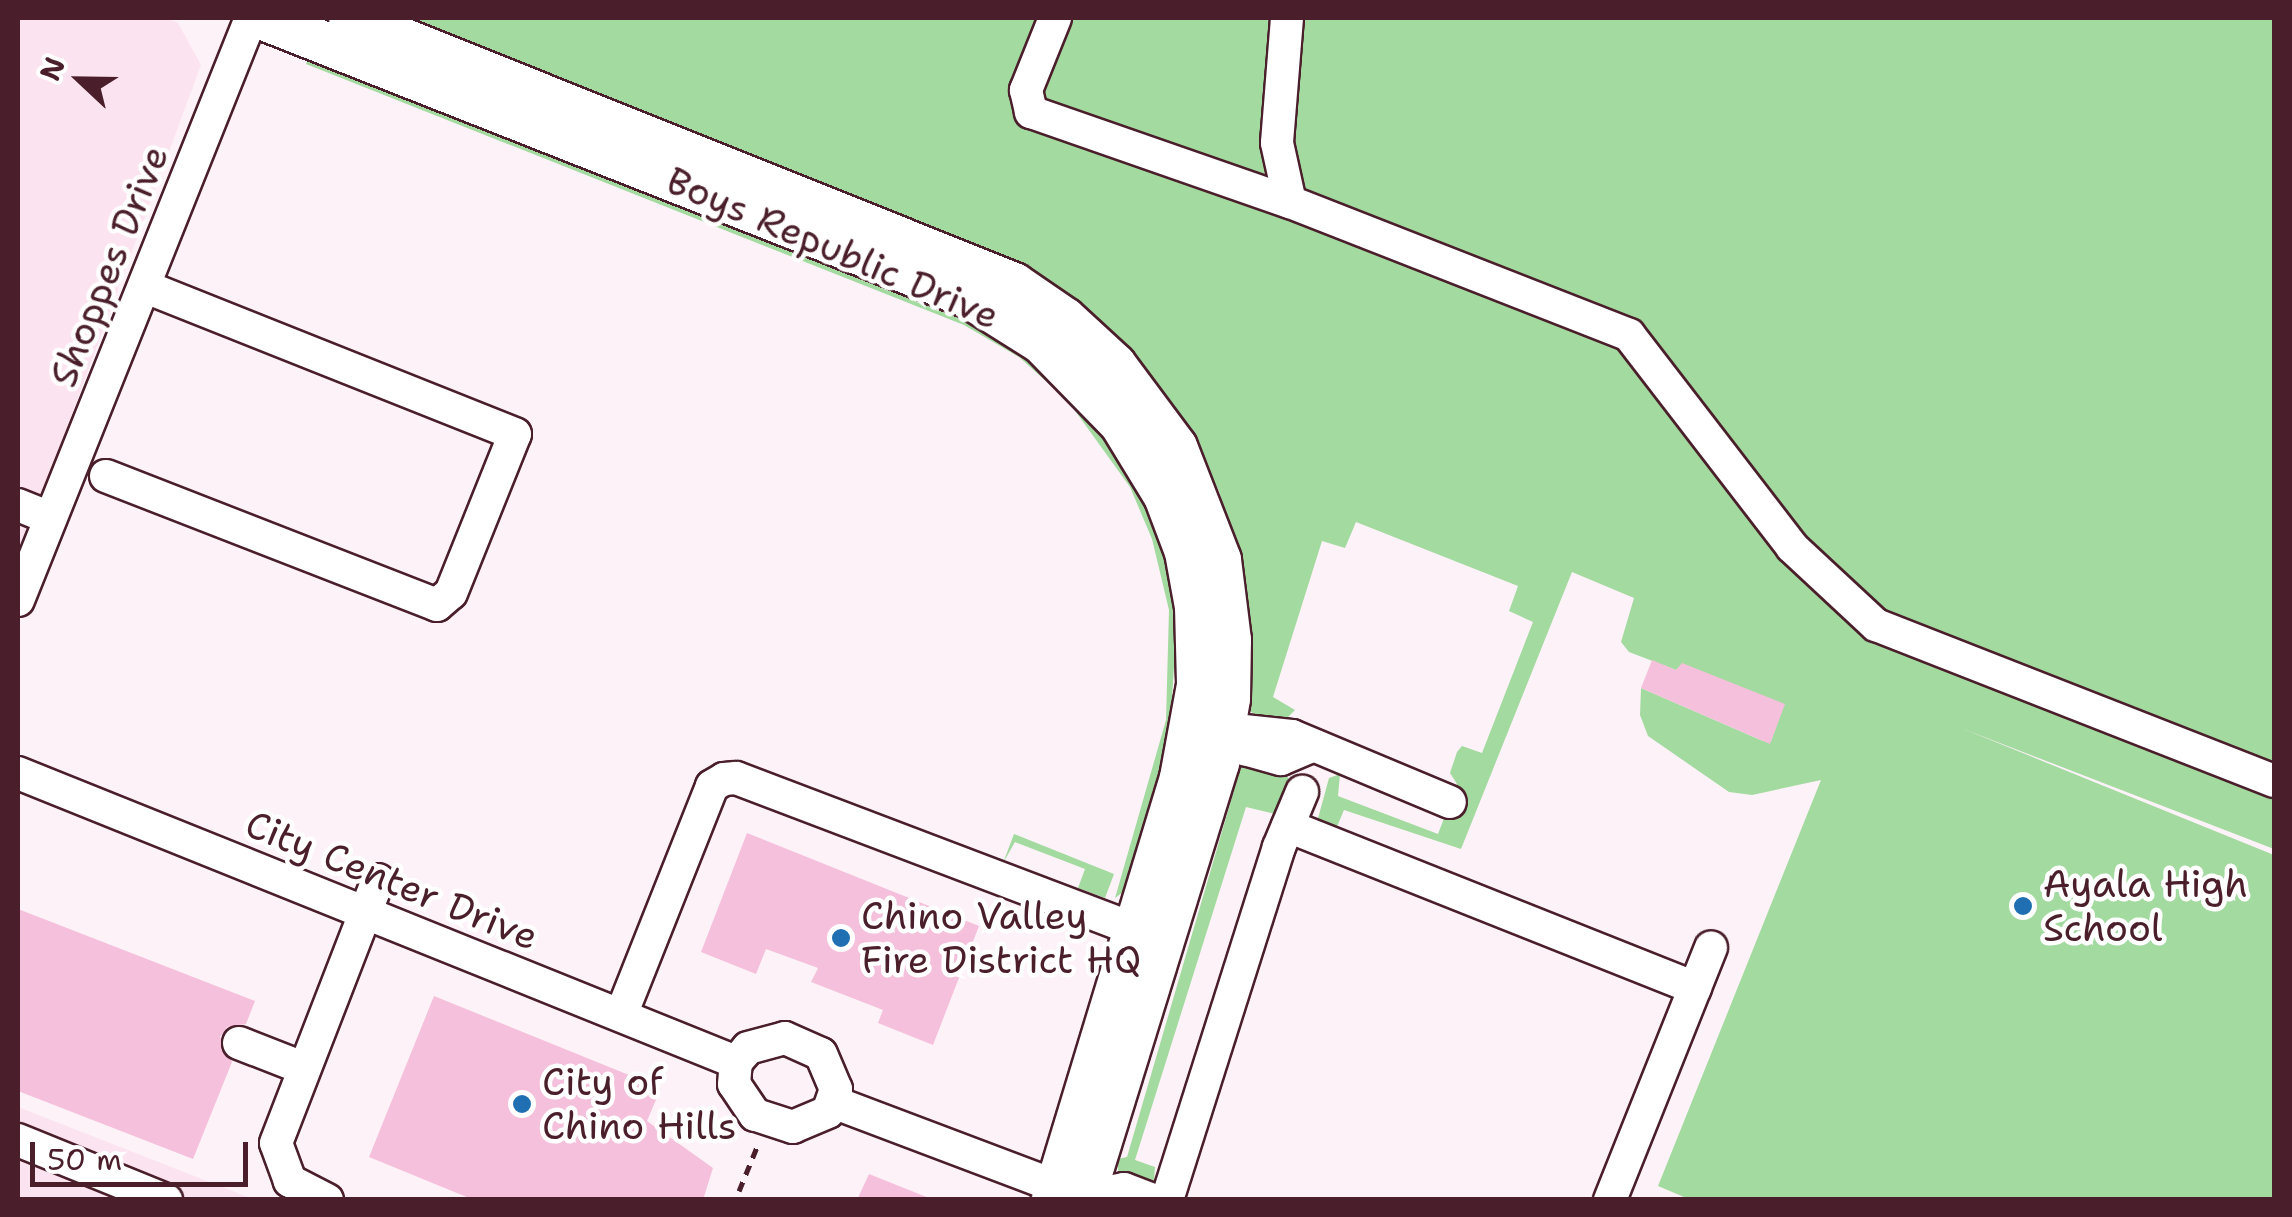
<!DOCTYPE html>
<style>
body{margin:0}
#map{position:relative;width:2292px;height:1217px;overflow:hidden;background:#fdf2f8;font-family:"Shantell Sans",sans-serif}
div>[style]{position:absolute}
.built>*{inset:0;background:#fbe3ef}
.green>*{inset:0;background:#a3da9f}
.building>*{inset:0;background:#f5c0db}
.path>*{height:5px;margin-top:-2.5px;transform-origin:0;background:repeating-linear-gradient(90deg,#4a1f2b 0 10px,transparent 0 18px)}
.roads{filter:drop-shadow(2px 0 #4a1f2b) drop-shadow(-2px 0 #4a1f2b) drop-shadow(0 2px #4a1f2b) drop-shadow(0 -2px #4a1f2b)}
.minor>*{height:32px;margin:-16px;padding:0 16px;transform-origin:16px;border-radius:16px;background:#fff}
.major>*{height:42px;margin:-21px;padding:0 21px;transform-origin:21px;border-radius:21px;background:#fff}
.dots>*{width:28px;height:28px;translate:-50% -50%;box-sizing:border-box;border:5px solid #fff;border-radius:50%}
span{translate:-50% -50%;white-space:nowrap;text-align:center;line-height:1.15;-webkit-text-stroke:9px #fff;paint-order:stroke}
.street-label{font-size:38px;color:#4a1f2b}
.poi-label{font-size:38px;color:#4a1f2b}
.left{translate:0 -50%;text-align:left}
.frame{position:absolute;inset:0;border:20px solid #4a1f2b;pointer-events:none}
.north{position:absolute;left:30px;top:30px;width:100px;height:100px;-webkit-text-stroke:8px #fff;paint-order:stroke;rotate:292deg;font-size:28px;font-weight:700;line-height:40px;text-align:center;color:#4a1f2b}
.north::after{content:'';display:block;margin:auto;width:35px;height:45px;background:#4a1f2b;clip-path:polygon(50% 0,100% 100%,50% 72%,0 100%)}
.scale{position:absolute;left:30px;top:1142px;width:218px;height:45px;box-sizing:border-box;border:5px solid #4a1f2b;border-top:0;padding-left:12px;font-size:30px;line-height:35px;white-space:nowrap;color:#4a1f2b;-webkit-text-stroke:8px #fff;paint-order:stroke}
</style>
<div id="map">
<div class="built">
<i style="clip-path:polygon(18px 18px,166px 18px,178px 23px,201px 65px,18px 560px)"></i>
<i style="clip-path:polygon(18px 1107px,253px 1199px,18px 1199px)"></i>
</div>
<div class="green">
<i style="clip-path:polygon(401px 18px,2274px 18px,2274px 849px,1961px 728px,2274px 855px,2274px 1199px,1691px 1200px,1658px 1186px,1821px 780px,1752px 795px,1729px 792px,1648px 736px,1640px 715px,1641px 688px,1763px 741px,1771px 741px,1784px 705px,1683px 664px,1676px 670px,1629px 652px,1621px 642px,1634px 598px,1572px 572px,1461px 849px,1344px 810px,1336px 829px,1317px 822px,1329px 778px,1340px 774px,1338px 796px,1438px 834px,1457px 784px,1450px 773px,1457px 752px,1462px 746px,1482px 753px,1533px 622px,1509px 611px,1518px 586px,1356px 522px,1345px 548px,1322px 541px,1273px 697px,1295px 710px,1285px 720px,1255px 715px,1248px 709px,1238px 556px,1219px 491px,1179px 417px,1132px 355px,998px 255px)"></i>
<i style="clip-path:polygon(309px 57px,971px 320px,1009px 343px,1086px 409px,1139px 487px,1163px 548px,1177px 619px,1169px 745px,1123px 892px,1115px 898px,1166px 720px,1169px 610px,1152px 539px,1130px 487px,1068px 401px,1019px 357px,964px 325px,306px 64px)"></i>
<i style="clip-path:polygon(1242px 763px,1286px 774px,1289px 780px,1275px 814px,1246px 807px,1135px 1160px,1155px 1167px,1154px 1180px,1119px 1177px,1117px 1159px,1127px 1157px)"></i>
<i style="clip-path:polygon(1014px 834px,1114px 874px,1105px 898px,1078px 888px,1085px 869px,1015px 842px,1003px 863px)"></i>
</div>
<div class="building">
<i style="clip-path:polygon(1652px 660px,1676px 670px,1682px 663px,1785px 704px,1770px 744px,1641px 688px)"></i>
<i style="clip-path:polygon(747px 833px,979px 926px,933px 1045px,878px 1023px,883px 1010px,811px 982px,818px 968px,766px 949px,756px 974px,701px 952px)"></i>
<i style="clip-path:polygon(18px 909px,255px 1001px,246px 1024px,227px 1027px,220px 1037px,232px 1062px,193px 1159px,18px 1091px)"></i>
<i style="clip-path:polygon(434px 996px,661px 1088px,647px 1121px,713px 1168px,703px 1200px,474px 1200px,369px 1157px)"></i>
<i style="clip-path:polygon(869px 1174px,929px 1198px,929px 1200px,857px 1200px)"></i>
</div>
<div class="path">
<i style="left:739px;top:1191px;width:48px;rotate:-67.8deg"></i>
</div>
<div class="roads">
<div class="minor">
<i style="left:1055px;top:18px;width:78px;rotate:111.9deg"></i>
<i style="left:1026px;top:90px;width:23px;rotate:77deg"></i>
<i style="left:1031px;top:112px;width:274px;rotate:19.2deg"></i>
<i style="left:1290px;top:202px;width:364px;rotate:21.4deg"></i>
<i style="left:1629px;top:335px;width:267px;rotate:52.4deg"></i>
<i style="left:1792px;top:547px;width:115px;rotate:42.9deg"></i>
<i style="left:1876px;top:625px;width:427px;rotate:21.4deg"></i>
<i style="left:1287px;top:18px;width:125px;rotate:94.6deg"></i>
<i style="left:1277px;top:143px;width:60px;rotate:77.6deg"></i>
<i style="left:106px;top:476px;width:355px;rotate:21.3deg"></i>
<i style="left:437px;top:605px;width:18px;rotate:-41deg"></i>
<i style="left:451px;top:593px;width:171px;rotate:-68.1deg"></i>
<i style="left:515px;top:434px;width:399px;rotate:-158.3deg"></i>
<i style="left:18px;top:505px;width:35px;rotate:22deg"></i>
<i style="left:18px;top:600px;width:627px;rotate:-68.18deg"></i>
<i style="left:1225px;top:729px;width:67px;rotate:6deg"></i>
<i style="left:1292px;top:736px;width:171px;rotate:22.7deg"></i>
<i style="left:1225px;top:730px;width:28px;rotate:44deg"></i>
<i style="left:1245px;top:749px;width:37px;rotate:16deg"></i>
<i style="left:1281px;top:759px;width:30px;rotate:-23deg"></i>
<i style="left:18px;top:773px;width:774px;rotate:21.93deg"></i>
<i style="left:1288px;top:826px;width:438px;rotate:21.7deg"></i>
<i style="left:621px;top:1015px;width:246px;rotate:-68.3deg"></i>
<i style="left:712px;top:786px;width:14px;rotate:-30deg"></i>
<i style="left:724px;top:779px;width:12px;rotate:-5deg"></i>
<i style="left:736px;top:778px;width:448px;rotate:20.8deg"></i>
<i style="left:785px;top:1038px;width:39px;rotate:24deg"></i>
<i style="left:821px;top:1054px;width:38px;rotate:67deg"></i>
<i style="left:836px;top:1089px;width:24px;rotate:109deg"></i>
<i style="left:828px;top:1112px;width:38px;rotate:157deg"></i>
<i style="left:793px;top:1127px;width:40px;rotate:-162deg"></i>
<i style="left:755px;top:1115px;width:37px;rotate:-124deg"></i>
<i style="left:734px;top:1084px;width:22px;rotate:-85deg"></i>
<i style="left:736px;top:1062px;width:18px;rotate:-49deg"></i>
<i style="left:748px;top:1048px;width:38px;rotate:-15deg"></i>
<i style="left:239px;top:1043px;width:69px;rotate:21.3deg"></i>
<i style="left:833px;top:1102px;width:261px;rotate:20.7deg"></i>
<i style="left:18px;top:1140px;width:160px;rotate:22.1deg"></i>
<i style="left:1084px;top:1197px;width:41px;rotate:-11.3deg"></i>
<i style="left:1124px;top:1189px;width:30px;rotate:21deg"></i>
<i style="left:327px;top:1200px;width:42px;rotate:-152.8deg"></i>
<i style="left:290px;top:1181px;width:40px;rotate:-110.2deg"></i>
<i style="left:276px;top:1143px;width:282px;rotate:-68.8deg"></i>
<i style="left:1167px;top:1200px;width:370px;rotate:-72.4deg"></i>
<i style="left:1279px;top:847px;width:60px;rotate:-67.3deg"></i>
<i style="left:1610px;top:1200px;width:272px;rotate:-68.2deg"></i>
</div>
<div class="major">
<i style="left:261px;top:18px;width:761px;rotate:21.51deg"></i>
<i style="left:969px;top:297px;width:86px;rotate:32.2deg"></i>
<i style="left:1042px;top:343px;width:113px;rotate:45.7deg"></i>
<i style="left:1121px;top:424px;width:84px;rotate:58.6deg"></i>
<i style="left:1165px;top:496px;width:60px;rotate:69.4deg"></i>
<i style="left:1186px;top:552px;width:56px;rotate:79.7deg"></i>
<i style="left:1196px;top:607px;width:78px;rotate:88.5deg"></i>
<i style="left:1198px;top:685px;width:95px;rotate:100.4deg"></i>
<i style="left:1181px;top:778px;width:441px;rotate:106.9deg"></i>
<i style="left:350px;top:18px;width:715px;rotate:21.83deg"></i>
<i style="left:1014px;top:284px;width:62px;rotate:34.5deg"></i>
<i style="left:1065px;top:319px;width:68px;rotate:42.6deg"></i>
<i style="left:1115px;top:365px;width:102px;rotate:53.4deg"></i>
<i style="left:1176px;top:447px;width:121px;rotate:68.7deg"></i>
<i style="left:1220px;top:560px;width:81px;rotate:82.9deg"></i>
<i style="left:1230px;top:640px;width:59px;rotate:91deg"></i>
<i style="left:1229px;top:699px;width:65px;rotate:99.8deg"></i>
<i style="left:1218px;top:763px;width:457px;rotate:107.2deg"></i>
</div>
</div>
<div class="dots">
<i style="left:2023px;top:906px;background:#1f6fb2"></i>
<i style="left:841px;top:938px;background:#1f6fb2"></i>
<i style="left:522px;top:1104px;background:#1f6fb2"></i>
</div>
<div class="street-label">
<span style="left:833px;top:248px;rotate:23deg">Boys Republic Drive</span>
<span style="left:109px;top:266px;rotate:-68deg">Shoppes Drive</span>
<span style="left:392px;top:880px;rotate:22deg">City Center Drive</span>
</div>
<div class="poi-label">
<span class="left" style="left:2043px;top:906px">Ayala High<br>School</span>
<span class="left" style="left:861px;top:938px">Chino Valley<br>Fire District HQ</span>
<span class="left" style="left:542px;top:1104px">City of<br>Chino Hills</span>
</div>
<div class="frame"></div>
<div class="north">N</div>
<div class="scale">50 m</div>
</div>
